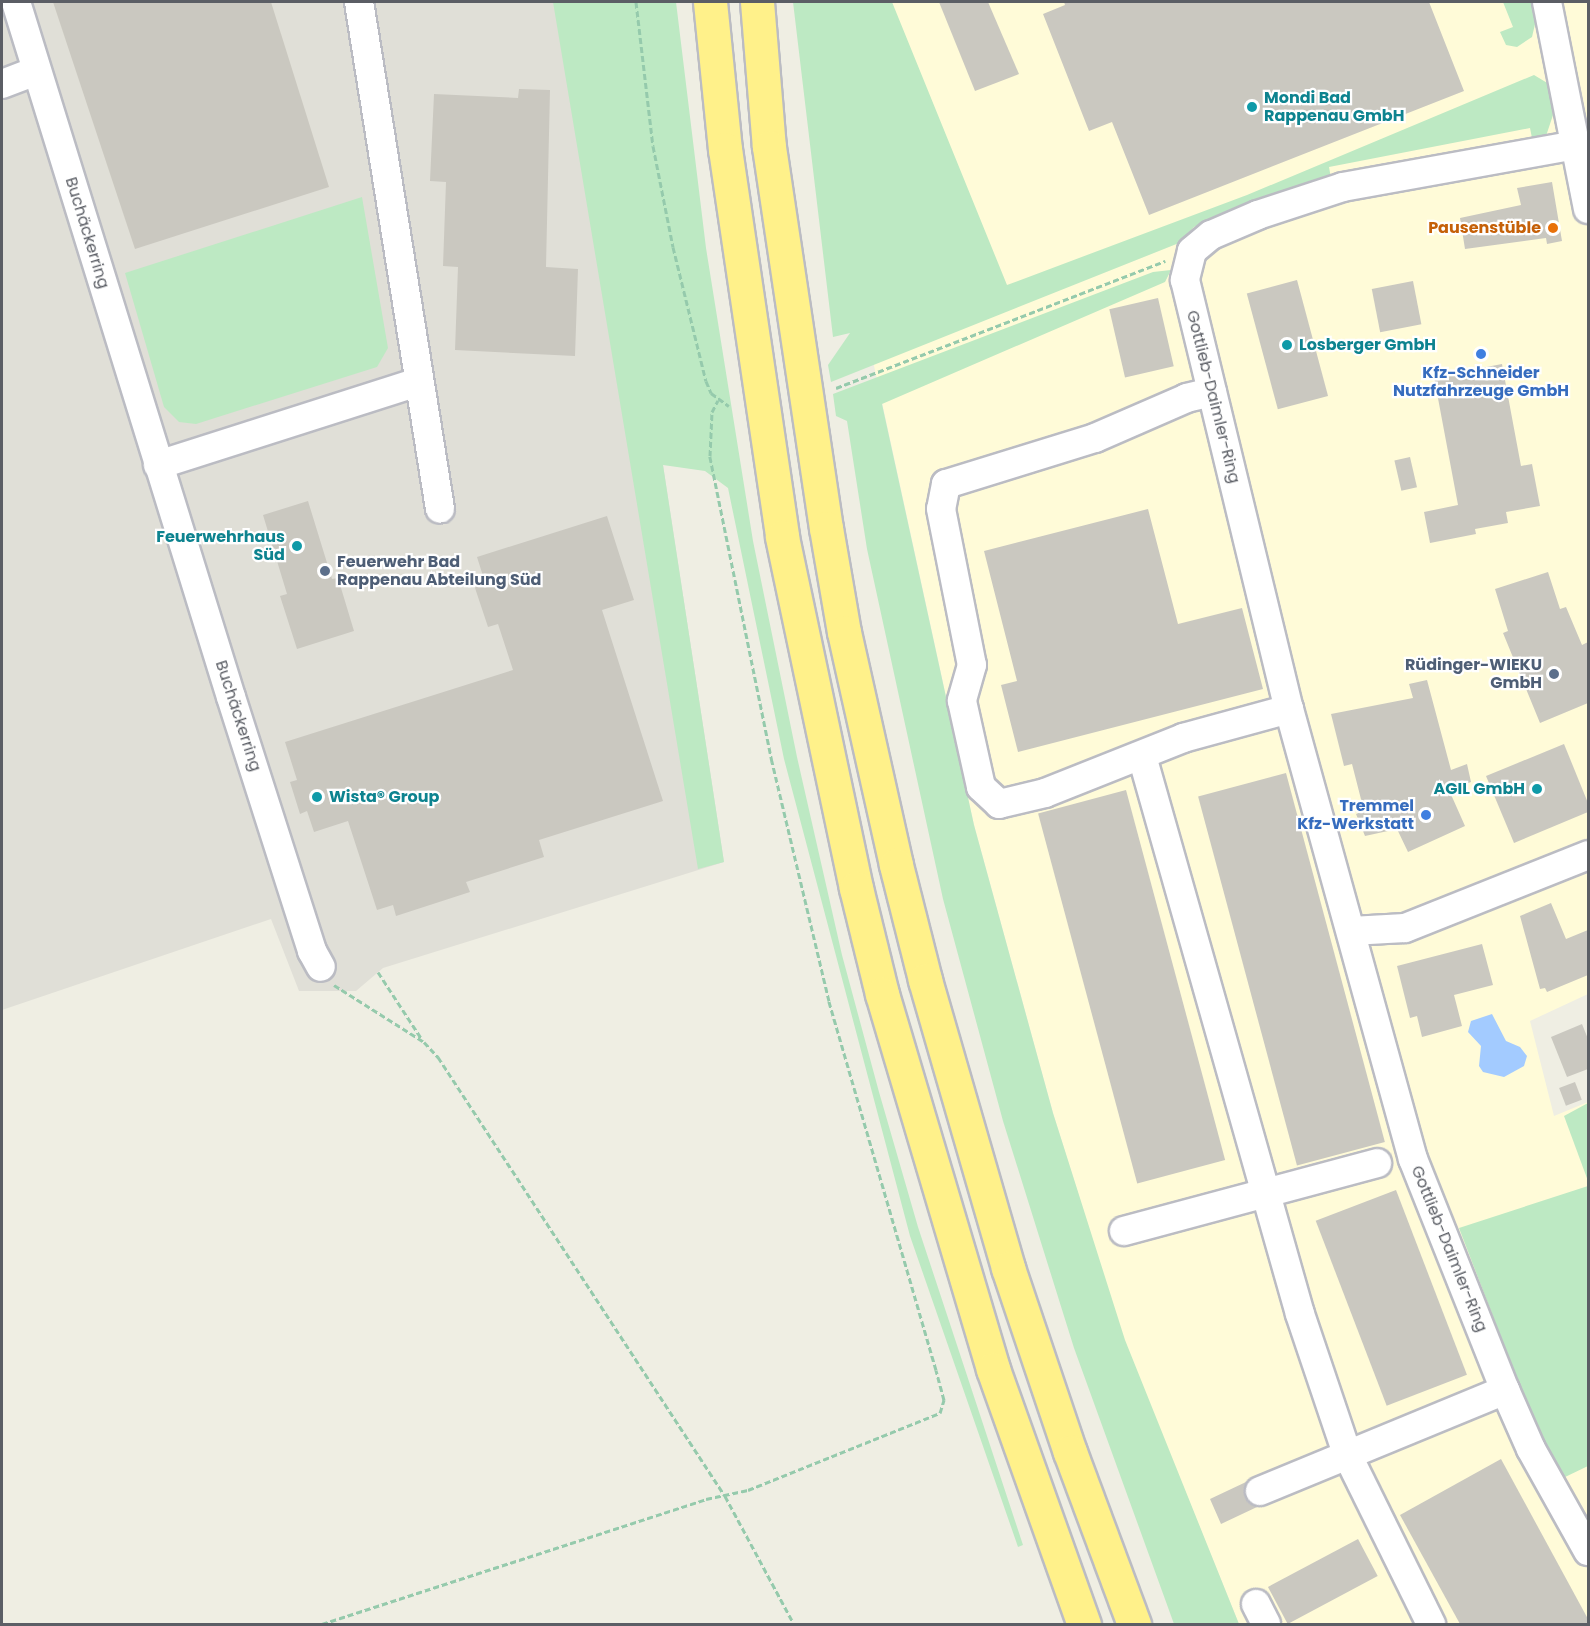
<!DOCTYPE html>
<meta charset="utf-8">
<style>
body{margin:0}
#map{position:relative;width:1590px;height:1626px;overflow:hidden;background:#efeee3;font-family:Poppins,sans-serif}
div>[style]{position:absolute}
.commercial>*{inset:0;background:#fffbd8}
.industrial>*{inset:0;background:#e0dfd7}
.green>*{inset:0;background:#bde9c3}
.water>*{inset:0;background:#a3cbff}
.building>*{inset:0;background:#cac8c0;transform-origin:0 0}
.path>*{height:3px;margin-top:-1.5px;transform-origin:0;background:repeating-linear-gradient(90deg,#95caac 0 6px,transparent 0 9px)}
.roads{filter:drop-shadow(2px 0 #bbbcc3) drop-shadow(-2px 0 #bbbcc3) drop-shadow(0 2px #bbbcc3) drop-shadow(0 -2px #bbbcc3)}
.minor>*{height:28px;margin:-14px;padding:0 14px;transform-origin:14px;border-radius:14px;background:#fff}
.highway>*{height:33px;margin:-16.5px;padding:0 16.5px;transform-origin:16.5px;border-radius:16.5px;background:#fff18a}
.dots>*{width:16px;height:16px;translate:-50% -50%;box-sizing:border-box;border:3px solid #fff;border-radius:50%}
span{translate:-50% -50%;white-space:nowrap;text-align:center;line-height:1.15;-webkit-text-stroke:4.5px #fff;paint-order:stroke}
.culture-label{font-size:16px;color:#0d838f;font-weight:700}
.left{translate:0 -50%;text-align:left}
.right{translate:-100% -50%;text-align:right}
.food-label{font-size:16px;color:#c56008;font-weight:700}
.street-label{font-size:16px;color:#5b5e65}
.shop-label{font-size:16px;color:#366cbe;font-weight:700}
.service-label{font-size:16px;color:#4e5e75;font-weight:700}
.frame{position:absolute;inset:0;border:3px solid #5b5e65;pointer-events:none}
</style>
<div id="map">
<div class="commercial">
<i style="clip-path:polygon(863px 2px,1588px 2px,1588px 994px,1530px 1021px,1554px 1116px,1588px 1102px,1588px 1624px,1239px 1624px,1124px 1340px,1053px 1113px,974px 825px,868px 338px)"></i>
</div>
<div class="industrial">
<i style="clip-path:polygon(2px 2px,628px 2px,663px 465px,724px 862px,383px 968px,356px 991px,299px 991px,271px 919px,2px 1010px)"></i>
</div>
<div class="green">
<i style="clip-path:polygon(553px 2px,676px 2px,706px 248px,753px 541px,797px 757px,842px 955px,879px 1092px,918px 1227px,1023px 1545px,1018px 1547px,910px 1236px,784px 759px,728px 488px,705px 471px,663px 465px,724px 862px,698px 869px)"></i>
<i style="clip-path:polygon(793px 2px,892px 2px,1007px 285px,1247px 195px,1534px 75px,1549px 84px,1553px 115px,1546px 136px,1532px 138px,1530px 128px,1329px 167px,1331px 178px,1250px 203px,1194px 227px,1179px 243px,831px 382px,828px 365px,850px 333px,833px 337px)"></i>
<i style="clip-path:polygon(1503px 2px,1532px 2px,1536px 20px,1532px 37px,1517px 47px,1506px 45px,1500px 32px,1513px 27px)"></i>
<i style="clip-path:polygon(362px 197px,388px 348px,377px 367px,196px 424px,179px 422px,164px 407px,125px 273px)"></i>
<i style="clip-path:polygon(1171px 270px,1165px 282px,882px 404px,974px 825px,1053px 1113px,1125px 1340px,1239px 1624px,1174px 1624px,1074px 1348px,1003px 1121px,943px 899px,867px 549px,847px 421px,836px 416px,833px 394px,1153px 272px)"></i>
<i style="clip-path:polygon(1588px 1103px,1588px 1181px,1564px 1116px)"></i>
<i style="clip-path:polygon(1588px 1186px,1588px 1466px,1563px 1478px,1537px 1431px,1459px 1228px)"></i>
</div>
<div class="water">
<i style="clip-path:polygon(1492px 1014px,1506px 1041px,1520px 1047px,1527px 1056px,1524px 1066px,1504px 1077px,1483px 1072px,1479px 1066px,1481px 1046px,1468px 1032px,1471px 1021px)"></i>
</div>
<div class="building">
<i style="clip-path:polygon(53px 2px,271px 2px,329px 187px,135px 249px)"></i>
<i style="clip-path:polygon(939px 2px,988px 2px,1019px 74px,975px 91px)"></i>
<i style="clip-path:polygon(1064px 2px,1429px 2px,1464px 91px,1149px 215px,1112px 122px,1089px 131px,1043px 14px,1065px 5px)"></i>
<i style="clip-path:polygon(519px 89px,550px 90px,546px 267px,578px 269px,575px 356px,455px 350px,458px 267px,443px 266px,446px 182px,430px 181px,434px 94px,518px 98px)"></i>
<i style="clip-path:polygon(1552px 182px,1562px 241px,1547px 244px,1546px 238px,1465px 249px,1460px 218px,1521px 205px,1517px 188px)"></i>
<i style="left:1297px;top:280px;width:120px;height:52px;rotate:75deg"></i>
<i style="left:1413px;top:281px;width:44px;height:42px;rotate:79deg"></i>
<i style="left:1158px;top:298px;width:70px;height:50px;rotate:77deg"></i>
<i style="clip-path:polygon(1502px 364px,1521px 466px,1532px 464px,1540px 506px,1506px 512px,1508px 523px,1475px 529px,1476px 534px,1430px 543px,1424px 512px,1458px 505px,1434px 377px)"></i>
<i style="left:1410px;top:457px;width:31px;height:16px;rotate:77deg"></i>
<i style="clip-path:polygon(308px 501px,332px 579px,338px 578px,354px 631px,297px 649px,280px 596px,287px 594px,263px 515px)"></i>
<i style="clip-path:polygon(1148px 509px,1178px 624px,1242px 608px,1263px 689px,1018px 752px,1001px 685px,1017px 681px,984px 551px)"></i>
<i style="clip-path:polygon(607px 516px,634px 600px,602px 610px,663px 801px,539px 840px,544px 857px,466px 882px,470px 892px,396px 916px,393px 905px,377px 910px,348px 821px,314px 832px,307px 811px,300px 814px,290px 782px,297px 780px,285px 742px,513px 670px,498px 624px,488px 627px,472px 579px,483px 576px,477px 557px)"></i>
<i style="clip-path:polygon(1548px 572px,1560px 609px,1566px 607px,1582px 645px,1588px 642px,1588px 703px,1540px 723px,1503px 633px,1508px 631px,1495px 589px)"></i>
<i style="clip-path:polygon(1427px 680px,1451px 770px,1467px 764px,1471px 782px,1449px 790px,1465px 826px,1408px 852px,1397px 829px,1365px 836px,1356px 814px,1364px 811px,1352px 764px,1344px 766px,1331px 714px,1413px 698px,1409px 684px)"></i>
<i style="clip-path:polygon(1564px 744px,1588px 803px,1588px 812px,1514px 843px,1486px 776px)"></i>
<i style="left:1286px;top:773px;width:382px;height:91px;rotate:75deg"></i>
<i style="left:1126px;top:790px;width:383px;height:91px;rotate:75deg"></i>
<i style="clip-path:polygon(1551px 903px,1566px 939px,1588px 930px,1588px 975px,1547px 992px,1545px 988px,1540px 989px,1520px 916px)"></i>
<i style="clip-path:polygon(1482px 944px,1493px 985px,1454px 995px,1462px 1026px,1422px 1037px,1417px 1016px,1410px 1018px,1397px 966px)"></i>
<i style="clip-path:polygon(1582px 1024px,1588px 1039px,1588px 1069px,1567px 1077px,1551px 1037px)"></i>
<i style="left:1575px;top:1082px;width:19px;height:17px;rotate:69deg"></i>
<i style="left:1396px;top:1190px;width:198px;height:86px;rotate:69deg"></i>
<i style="clip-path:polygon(1501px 1459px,1588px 1619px,1588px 1624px,1460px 1624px,1400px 1515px)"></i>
<i style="clip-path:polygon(1246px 1482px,1245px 1498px,1257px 1507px,1221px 1524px,1210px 1499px)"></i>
<i style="left:1358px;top:1539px;width:42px;height:102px;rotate:62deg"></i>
</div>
<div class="path">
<i style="left:636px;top:2px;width:145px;rotate:83.3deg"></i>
<i style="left:653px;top:146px;width:103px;rotate:78.8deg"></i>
<i style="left:673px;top:247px;width:138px;rotate:76.2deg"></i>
<i style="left:706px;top:381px;width:13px;rotate:67deg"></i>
<i style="left:711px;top:393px;width:22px;rotate:36deg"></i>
<i style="left:836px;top:388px;width:353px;rotate:-21.1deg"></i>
<i style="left:378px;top:972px;width:82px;rotate:56.9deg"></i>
<i style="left:334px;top:985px;width:107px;rotate:32.3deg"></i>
<i style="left:424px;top:1042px;width:21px;rotate:47deg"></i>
<i style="left:438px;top:1057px;width:524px;rotate:56.83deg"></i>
<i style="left:725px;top:1496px;width:145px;rotate:61.7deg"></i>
<i style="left:322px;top:1624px;width:404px;rotate:-18deg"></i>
<i style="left:706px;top:1499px;width:43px;rotate:-12.1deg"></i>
<i style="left:748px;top:1490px;width:207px;rotate:-21.9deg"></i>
<i style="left:940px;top:1413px;width:14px;rotate:-73deg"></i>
<i style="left:944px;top:1400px;width:31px;rotate:-105deg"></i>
<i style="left:936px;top:1370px;width:384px;rotate:-106.2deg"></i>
<i style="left:829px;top:1001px;width:246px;rotate:-103.4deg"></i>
<i style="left:772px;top:762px;width:312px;rotate:-101.5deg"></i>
<i style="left:710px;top:456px;width:44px;rotate:-87.4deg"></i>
<i style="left:712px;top:412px;width:13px;rotate:-63deg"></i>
</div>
<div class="roads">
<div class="minor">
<i style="left:16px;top:2px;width:727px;rotate:72.81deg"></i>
<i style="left:231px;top:697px;width:267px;rotate:72.3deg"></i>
<i style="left:312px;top:951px;width:18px;rotate:61deg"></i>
<i style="left:359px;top:2px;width:513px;rotate:80.92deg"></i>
<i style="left:1547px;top:2px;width:211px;rotate:78.8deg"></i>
<i style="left:2px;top:84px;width:36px;rotate:-21deg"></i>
<i style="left:1576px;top:145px;width:237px;rotate:169.8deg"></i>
<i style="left:1343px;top:187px;width:89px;rotate:161.8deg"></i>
<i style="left:1258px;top:215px;width:51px;rotate:156.9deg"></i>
<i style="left:1211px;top:235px;width:25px;rotate:140deg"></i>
<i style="left:1192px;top:251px;width:30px;rotate:104deg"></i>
<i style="left:1185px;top:280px;width:441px;rotate:76.4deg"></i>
<i style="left:1289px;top:709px;width:467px;rotate:74.6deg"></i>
<i style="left:1413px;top:1159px;width:249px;rotate:68.3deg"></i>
<i style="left:1505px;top:1390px;width:64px;rotate:66.2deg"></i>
<i style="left:1531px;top:1449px;width:117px;rotate:60.8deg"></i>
<i style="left:1212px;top:392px;width:26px;rotate:167deg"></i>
<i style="left:1187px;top:398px;width:100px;rotate:156.5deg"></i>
<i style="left:1095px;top:438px;width:156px;rotate:162.8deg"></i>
<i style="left:946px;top:484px;width:25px;rotate:101deg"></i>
<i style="left:941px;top:509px;width:159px;rotate:78.8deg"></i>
<i style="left:972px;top:665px;width:37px;rotate:106deg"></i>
<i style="left:962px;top:701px;width:88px;rotate:77.5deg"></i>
<i style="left:981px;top:787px;width:25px;rotate:43deg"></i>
<i style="left:999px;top:804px;width:47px;rotate:-13.4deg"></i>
<i style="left:1045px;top:793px;width:149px;rotate:-21.7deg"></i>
<i style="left:1183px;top:738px;width:110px;rotate:-15.3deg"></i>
<i style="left:158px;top:465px;width:273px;rotate:-17.7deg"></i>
<i style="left:1142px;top:756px;width:580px;rotate:74.19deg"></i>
<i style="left:1300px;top:1314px;width:148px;rotate:71.4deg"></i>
<i style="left:1347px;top:1454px;width:190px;rotate:63.7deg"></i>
<i style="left:1351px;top:931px;width:54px;rotate:-3.2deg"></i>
<i style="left:1405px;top:928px;width:197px;rotate:-21.7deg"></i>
<i style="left:1124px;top:1231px;width:262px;rotate:-15deg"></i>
<i style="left:1260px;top:1491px;width:265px;rotate:-22.4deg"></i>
<i style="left:1256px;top:1604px;width:22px;rotate:63deg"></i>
</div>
<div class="highway">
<i style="left:710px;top:2px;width:148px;rotate:84.2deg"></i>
<i style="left:725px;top:149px;width:392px;rotate:81.6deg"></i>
<i style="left:782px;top:537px;width:359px;rotate:78.1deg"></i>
<i style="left:856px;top:888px;width:109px;rotate:76.2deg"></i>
<i style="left:882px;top:994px;width:391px;rotate:73.5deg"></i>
<i style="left:993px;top:1369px;width:271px;rotate:70.4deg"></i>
<i style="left:757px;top:2px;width:145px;rotate:85.3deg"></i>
<i style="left:769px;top:147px;width:385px;rotate:81.5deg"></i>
<i style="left:826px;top:528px;width:106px;rotate:80.2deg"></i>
<i style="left:844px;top:632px;width:239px;rotate:77.4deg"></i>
<i style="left:896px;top:865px;width:119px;rotate:75.8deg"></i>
<i style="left:925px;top:980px;width:300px;rotate:73.9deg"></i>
<i style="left:1008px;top:1268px;width:194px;rotate:71.4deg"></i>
<i style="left:1070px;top:1452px;width:184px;rotate:69.6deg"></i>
</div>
</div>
<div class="dots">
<i style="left:1252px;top:107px;background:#0f9aa8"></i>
<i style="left:1553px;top:228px;background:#e8710a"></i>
<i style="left:1287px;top:345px;background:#0f9aa8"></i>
<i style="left:1481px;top:354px;background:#3f7fe0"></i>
<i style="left:297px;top:546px;background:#0f9aa8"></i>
<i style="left:325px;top:571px;background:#5c6f8a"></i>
<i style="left:1554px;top:674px;background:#5c6f8a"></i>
<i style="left:1537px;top:789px;background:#0f9aa8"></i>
<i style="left:317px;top:797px;background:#0f9aa8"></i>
<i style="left:1426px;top:815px;background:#3f7fe0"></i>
</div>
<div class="culture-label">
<span class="left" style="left:1264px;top:107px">Mondi Bad<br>Rappenau GmbH</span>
<span class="left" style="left:1299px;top:345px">Losberger GmbH</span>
<span class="right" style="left:285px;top:546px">Feuerwehrhaus<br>Süd</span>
<span class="right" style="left:1525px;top:789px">AGIL GmbH</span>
<span class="left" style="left:329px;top:797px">Wista® Group</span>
</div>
<div class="food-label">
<span class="right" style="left:1541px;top:228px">Pausenstüble</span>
</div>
<div class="street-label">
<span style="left:87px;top:233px;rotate:73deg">Buchäckerring</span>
<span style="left:1213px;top:397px;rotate:76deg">Gottlieb-Daimler-Ring</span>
<span style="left:238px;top:716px;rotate:72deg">Buchäckerring</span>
<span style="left:1449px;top:1249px;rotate:68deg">Gottlieb-Daimler-Ring</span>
</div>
<div class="shop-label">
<span style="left:1481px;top:382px">Kfz-Schneider<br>Nutzfahrzeuge GmbH</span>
<span class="right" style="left:1414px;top:815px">Tremmel<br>Kfz-Werkstatt</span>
</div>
<div class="service-label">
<span class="left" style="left:337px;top:571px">Feuerwehr Bad<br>Rappenau Abteilung Süd</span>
<span class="right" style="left:1542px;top:674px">Rüdinger-WIEKU<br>GmbH</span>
</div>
<div class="frame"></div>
</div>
